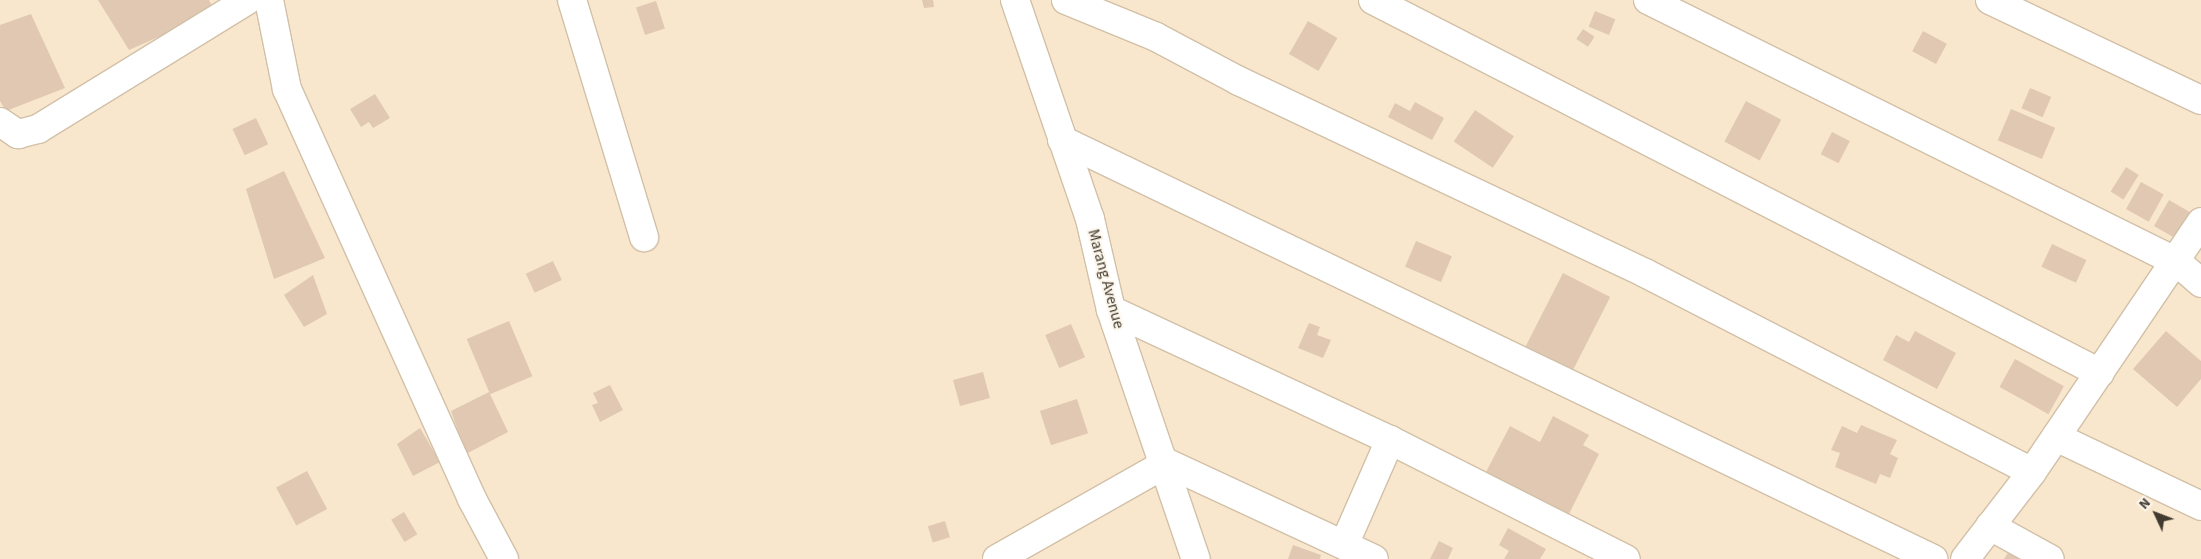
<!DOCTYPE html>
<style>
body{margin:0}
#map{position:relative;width:2201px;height:559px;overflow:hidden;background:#f9e7cd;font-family:"Source Sans 3",sans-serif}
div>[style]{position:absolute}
.building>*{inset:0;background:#e0c8b3;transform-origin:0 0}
.roads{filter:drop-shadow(1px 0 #d1c0a7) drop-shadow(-1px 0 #d1c0a7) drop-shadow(0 1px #d1c0a7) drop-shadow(0 -1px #d1c0a7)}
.minor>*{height:28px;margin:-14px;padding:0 14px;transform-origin:14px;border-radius:14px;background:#fff}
span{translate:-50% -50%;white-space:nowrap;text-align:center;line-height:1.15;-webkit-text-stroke:4px #fdf6eb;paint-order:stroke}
.street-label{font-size:16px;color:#413a30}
.north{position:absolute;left:2131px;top:489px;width:50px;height:50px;-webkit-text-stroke:4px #fdf6eb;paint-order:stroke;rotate:313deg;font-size:14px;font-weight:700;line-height:20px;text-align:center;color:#413a30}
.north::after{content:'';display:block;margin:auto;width:18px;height:22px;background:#413a30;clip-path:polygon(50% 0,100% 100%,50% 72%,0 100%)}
</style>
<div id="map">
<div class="building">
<i style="clip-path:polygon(98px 0,209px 0,215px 12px,129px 50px)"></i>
<i style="clip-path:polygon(922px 0,933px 0,934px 7px,924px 8px)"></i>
<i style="left:656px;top:1px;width:29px;height:21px;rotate:72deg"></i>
<i style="left:1595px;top:11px;width:22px;height:17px;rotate:22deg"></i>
<i style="clip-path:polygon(31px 14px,65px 88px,6px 111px,0 101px,0 25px)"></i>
<i style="left:1308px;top:21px;width:34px;height:38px;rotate:30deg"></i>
<i style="left:1583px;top:29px;width:14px;height:12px;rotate:34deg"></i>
<i style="left:1923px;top:31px;width:27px;height:23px;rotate:28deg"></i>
<i style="left:2030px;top:88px;width:23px;height:22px;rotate:23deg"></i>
<i style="clip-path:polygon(375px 94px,390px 118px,373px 128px,369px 122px,361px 127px,350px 109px)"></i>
<i style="left:1746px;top:101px;width:40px;height:46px;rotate:28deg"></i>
<i style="clip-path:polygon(1415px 102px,1444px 118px,1432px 140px,1388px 117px,1395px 103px,1410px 111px)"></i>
<i style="left:2011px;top:109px;width:48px;height:34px;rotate:23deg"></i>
<i style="left:1475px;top:110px;width:47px;height:38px;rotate:34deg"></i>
<i style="left:256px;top:118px;width:29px;height:26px;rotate:65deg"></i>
<i style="left:1832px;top:132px;width:20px;height:25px;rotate:27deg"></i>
<i style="left:2126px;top:167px;width:15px;height:29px;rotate:32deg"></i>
<i style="clip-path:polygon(284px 171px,325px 258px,274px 279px,246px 189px)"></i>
<i style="left:2141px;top:182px;width:26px;height:31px;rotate:29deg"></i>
<i style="left:2169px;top:200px;width:28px;height:30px;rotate:30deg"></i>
<i style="left:1416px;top:241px;width:39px;height:28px;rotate:23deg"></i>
<i style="left:2052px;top:244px;width:38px;height:25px;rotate:25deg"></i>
<i style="left:553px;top:261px;width:21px;height:30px;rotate:65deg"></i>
<i style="left:1563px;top:273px;width:53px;height:87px;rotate:27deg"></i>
<i style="clip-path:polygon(313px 275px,327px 314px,304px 327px,284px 295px)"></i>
<i style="left:509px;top:321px;width:60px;height:46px;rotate:67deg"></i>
<i style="clip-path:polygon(1309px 323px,1320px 327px,1317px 335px,1331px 340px,1323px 358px,1298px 348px)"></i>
<i style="left:1071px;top:324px;width:36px;height:28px;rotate:67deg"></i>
<i style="clip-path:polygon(1915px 331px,1956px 353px,1937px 389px,1883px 360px,1896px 335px,1909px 342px)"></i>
<i style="clip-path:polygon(2166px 331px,2201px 361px,2201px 379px,2177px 407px,2133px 369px)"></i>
<i style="left:2015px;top:359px;width:56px;height:32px;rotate:29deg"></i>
<i style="left:983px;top:372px;width:27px;height:31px;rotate:75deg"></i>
<i style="clip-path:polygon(610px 385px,623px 410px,600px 422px,592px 405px,598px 403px,593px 393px)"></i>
<i style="clip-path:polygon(489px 392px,508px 432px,466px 454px,451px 411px)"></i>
<i style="left:1077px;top:399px;width:36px;height:39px;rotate:72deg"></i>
<i style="clip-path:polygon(1553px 416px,1589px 435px,1583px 445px,1599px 454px,1569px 514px,1486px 472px,1510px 426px,1540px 442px)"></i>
<i style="clip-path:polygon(1861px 425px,1897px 440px,1890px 454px,1898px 458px,1890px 478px,1880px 474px,1876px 484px,1835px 467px,1840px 453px,1831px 450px,1842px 426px,1857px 433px)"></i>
<i style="clip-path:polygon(420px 428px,440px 462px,413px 476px,397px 444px)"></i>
<i style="left:307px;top:471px;width:43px;height:35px;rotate:62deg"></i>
<i style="left:404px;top:512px;width:26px;height:15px;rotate:59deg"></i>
<i style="left:945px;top:521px;width:17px;height:18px;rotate:73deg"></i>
<i style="clip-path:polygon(1508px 528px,1546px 549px,1540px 559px,1504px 559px,1509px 551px,1499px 545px)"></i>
<i style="clip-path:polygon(1439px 541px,1453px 548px,1448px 559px,1430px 559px)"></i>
<i style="clip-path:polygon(1293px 545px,1321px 555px,1320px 559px,1288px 559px)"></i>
<i style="clip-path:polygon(2009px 551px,2020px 559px,2004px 559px)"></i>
</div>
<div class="roads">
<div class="minor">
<i style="left:269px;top:0;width:91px;rotate:78.6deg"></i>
<i style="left:287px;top:89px;width:450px;rotate:65.7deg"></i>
<i style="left:472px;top:499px;width:68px;rotate:61.9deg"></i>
<i style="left:572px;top:0;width:248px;rotate:73.1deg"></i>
<i style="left:1015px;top:0;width:231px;rotate:71.1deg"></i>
<i style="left:1090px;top:219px;width:93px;rotate:77deg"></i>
<i style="left:1111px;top:310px;width:263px;rotate:71.2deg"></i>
<i style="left:1066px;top:0;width:97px;rotate:22.3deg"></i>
<i style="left:1156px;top:37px;width:94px;rotate:27.9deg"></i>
<i style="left:1239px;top:81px;width:449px;rotate:25.3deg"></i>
<i style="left:1645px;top:273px;width:435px;rotate:27.2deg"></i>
<i style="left:1373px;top:0;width:817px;rotate:27.16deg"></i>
<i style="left:1648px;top:0;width:590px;rotate:26.35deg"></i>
<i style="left:2177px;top:262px;width:32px;rotate:41deg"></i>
<i style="left:1990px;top:0;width:233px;rotate:25.4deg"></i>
<i style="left:0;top:122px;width:22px;rotate:34deg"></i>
<i style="left:18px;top:134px;width:21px;rotate:-14deg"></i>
<i style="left:38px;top:129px;width:246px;rotate:-31.6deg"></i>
<i style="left:1062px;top:140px;width:967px;rotate:25.69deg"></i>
<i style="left:1111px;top:310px;width:308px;rotate:25deg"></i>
<i style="left:1390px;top:440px;width:264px;rotate:26.8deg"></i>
<i style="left:2056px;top:437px;width:161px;rotate:25.4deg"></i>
<i style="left:1990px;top:526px;width:68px;rotate:28.8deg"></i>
<i style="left:1344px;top:545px;width:115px;rotate:-66.3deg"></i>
<i style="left:997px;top:559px;width:195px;rotate:-29.5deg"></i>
<i style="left:1167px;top:463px;width:228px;rotate:24.9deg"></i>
<i style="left:1965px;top:559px;width:110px;rotate:-52.4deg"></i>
<i style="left:2032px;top:472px;width:302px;rotate:-55.9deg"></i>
</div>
</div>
<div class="street-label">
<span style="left:1106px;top:279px;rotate:75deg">Marang Avenue</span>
</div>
<div class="north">N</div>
</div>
